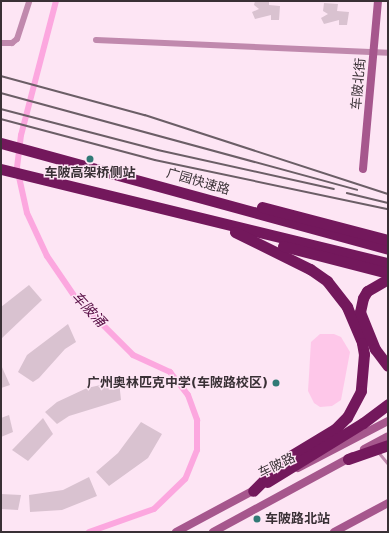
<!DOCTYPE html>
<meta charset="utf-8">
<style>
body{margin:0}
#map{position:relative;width:389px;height:533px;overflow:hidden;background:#fde5f4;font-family:"DejaVu Sans","Noto Sans SC",sans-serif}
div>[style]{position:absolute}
.green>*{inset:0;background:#fec7e9}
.canal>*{height:6px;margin:-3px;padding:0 3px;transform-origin:3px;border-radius:3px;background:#fca7df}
.building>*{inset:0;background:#d9c2d0}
.lane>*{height:3px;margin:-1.5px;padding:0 1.5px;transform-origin:1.5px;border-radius:1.5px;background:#c089ad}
.street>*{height:6px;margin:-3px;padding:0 3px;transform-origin:3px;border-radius:3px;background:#c089ad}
.secondary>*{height:8px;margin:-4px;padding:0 4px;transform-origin:4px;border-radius:4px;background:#a6578d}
.highway>*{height:11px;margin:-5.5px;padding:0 5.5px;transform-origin:5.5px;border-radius:5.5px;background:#73185c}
.rail>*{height:1.5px;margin:-0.75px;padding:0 0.75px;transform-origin:0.75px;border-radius:0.75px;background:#6b5e66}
.dots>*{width:11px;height:11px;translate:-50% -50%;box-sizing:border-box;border:2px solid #fde5f4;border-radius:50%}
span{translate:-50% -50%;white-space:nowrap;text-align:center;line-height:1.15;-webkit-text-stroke:3px #fde5f4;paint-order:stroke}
.street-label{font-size:13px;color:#393035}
.poi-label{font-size:13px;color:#393035;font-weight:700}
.right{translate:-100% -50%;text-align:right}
.left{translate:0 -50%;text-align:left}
.water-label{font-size:14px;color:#570d44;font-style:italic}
.frame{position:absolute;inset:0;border:2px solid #393035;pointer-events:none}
</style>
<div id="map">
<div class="green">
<i style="clip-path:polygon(320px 334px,334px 334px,341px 337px,350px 352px,341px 400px,332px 406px,320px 407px,314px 403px,308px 391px,311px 342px)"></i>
</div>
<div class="canal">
<i style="left:56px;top:1px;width:138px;rotate:104.6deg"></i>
<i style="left:21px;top:135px;width:33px;rotate:97deg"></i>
<i style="left:17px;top:168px;width:46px;rotate:77.5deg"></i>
<i style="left:27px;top:213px;width:47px;rotate:65.1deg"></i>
<i style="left:47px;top:256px;width:50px;rotate:55.7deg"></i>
<i style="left:75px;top:297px;width:82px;rotate:45deg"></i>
<i style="left:133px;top:355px;width:41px;rotate:24.7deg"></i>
<i style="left:170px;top:372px;width:29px;rotate:52deg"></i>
<i style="left:188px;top:395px;width:27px;rotate:70deg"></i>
<i style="left:197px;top:420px;width:30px;rotate:90deg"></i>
<i style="left:197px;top:450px;width:31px;rotate:112deg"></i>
<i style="left:185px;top:479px;width:43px;rotate:135.9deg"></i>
<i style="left:154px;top:509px;width:69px;rotate:160.5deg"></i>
</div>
<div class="building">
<i style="clip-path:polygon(255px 1px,269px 1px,269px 5px,280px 6px,279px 20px,271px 20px,271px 15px,255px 19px,252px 12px,259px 9px,254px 5px)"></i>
<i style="clip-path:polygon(324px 3px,338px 4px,337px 11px,349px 12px,347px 25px,339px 25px,339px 20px,324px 24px,321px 18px,328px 14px,323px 11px)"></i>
<i style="clip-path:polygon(29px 285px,42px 300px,1px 339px,1px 307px)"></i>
<i style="clip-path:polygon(68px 324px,76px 342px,65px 349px,39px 378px,33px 382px,18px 372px,27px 355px)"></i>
<i style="clip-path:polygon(1px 365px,10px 385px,1px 388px)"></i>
<i style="clip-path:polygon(119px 381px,121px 400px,69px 416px,57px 424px,45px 412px,57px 402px,87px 388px)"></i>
<i style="clip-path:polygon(9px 415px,13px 432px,1px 437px,1px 418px)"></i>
<i style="clip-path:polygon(43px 418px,53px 434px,28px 461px,12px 450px)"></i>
<i style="clip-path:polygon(141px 422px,162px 434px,148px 458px,109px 486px,96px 472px,118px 453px)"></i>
<i style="clip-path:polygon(89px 477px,97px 496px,62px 510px,30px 512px,29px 495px,63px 490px)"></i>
<i style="clip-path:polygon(1px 494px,21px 495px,18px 510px,1px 509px)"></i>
</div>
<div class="lane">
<i style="left:378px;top:452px;width:16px;rotate:50deg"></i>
</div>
<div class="street">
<i style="left:96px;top:40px;width:292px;rotate:2.5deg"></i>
<i style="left:1px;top:43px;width:11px"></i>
<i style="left:12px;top:43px;width:6px;rotate:-39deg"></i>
<i style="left:17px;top:39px;width:40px;rotate:-72deg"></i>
</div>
<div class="secondary">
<i style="left:363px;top:169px;width:169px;rotate:-84.9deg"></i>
<i style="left:364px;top:449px;width:27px;rotate:-28deg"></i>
<i style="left:298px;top:468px;width:102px;rotate:-27.6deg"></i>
<i style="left:176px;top:532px;width:93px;rotate:-28.2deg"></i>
<i style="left:213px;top:532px;width:159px;rotate:-28.5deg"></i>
<i style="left:334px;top:532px;width:61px;rotate:-28.2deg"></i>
</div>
<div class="highway">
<i style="left:1px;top:143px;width:401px;rotate:15.3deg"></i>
<i style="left:1px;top:169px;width:398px;rotate:13.7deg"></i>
<i style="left:262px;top:207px;width:130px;rotate:14.7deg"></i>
<i style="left:235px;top:232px;width:84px;rotate:26.3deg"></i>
<i style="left:310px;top:269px;width:21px;rotate:35deg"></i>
<i style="left:327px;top:281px;width:33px;rotate:52deg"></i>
<i style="left:347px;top:307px;width:39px;rotate:67deg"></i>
<i style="left:362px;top:343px;width:11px;rotate:80deg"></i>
<i style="left:364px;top:354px;width:37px;rotate:95deg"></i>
<i style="left:361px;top:391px;width:30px;rotate:118deg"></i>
<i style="left:347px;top:417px;width:17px;rotate:135deg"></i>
<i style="left:335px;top:429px;width:58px;rotate:149deg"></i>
<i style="left:285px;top:459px;width:45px;rotate:135deg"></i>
<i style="left:283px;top:246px;width:108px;rotate:14.4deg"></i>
<i style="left:388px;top:279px;width:24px;rotate:150deg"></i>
<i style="left:367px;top:291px;width:8px;rotate:120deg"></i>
<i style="left:363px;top:298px;width:14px;rotate:102deg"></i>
<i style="left:360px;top:312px;width:40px;rotate:68deg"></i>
<i style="left:375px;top:349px;width:21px;rotate:53deg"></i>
<i style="left:348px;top:459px;width:42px;rotate:-19.3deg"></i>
<i style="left:267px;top:482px;width:113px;rotate:-31.6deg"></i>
<i style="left:363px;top:423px;width:31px;rotate:-37deg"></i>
</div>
<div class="rail">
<i style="left:1px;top:76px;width:149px;rotate:15.2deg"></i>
<i style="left:145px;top:115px;width:256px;rotate:18deg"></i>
<i style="left:1px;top:93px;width:369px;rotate:15.2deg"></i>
<i style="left:1px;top:109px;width:162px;rotate:14.6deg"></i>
<i style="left:158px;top:150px;width:180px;rotate:12.5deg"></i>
<i style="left:1px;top:119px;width:159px;rotate:14.9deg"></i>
<i style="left:155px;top:160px;width:238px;rotate:11.9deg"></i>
<i style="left:347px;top:193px;width:42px;rotate:13.7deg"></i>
</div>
<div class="dots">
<i style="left:90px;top:159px;background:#317a76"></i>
<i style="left:276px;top:383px;background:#317a76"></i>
<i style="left:257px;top:519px;background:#317a76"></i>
</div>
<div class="street-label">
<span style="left:359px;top:84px;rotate:-85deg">车陂北街</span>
<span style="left:198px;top:182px;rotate:16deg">广园快速路</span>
<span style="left:277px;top:466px;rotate:-26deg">车陂路</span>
</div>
<div class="poi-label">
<span style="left:90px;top:173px">车陂高架桥侧站</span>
<span class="right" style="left:268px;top:383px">广州奥林匹克中学(车陂路校区)</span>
<span class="left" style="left:265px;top:519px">车陂路北站</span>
</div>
<div class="water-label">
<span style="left:89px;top:309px;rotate:47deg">车陂涌</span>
</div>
<div class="frame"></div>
</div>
